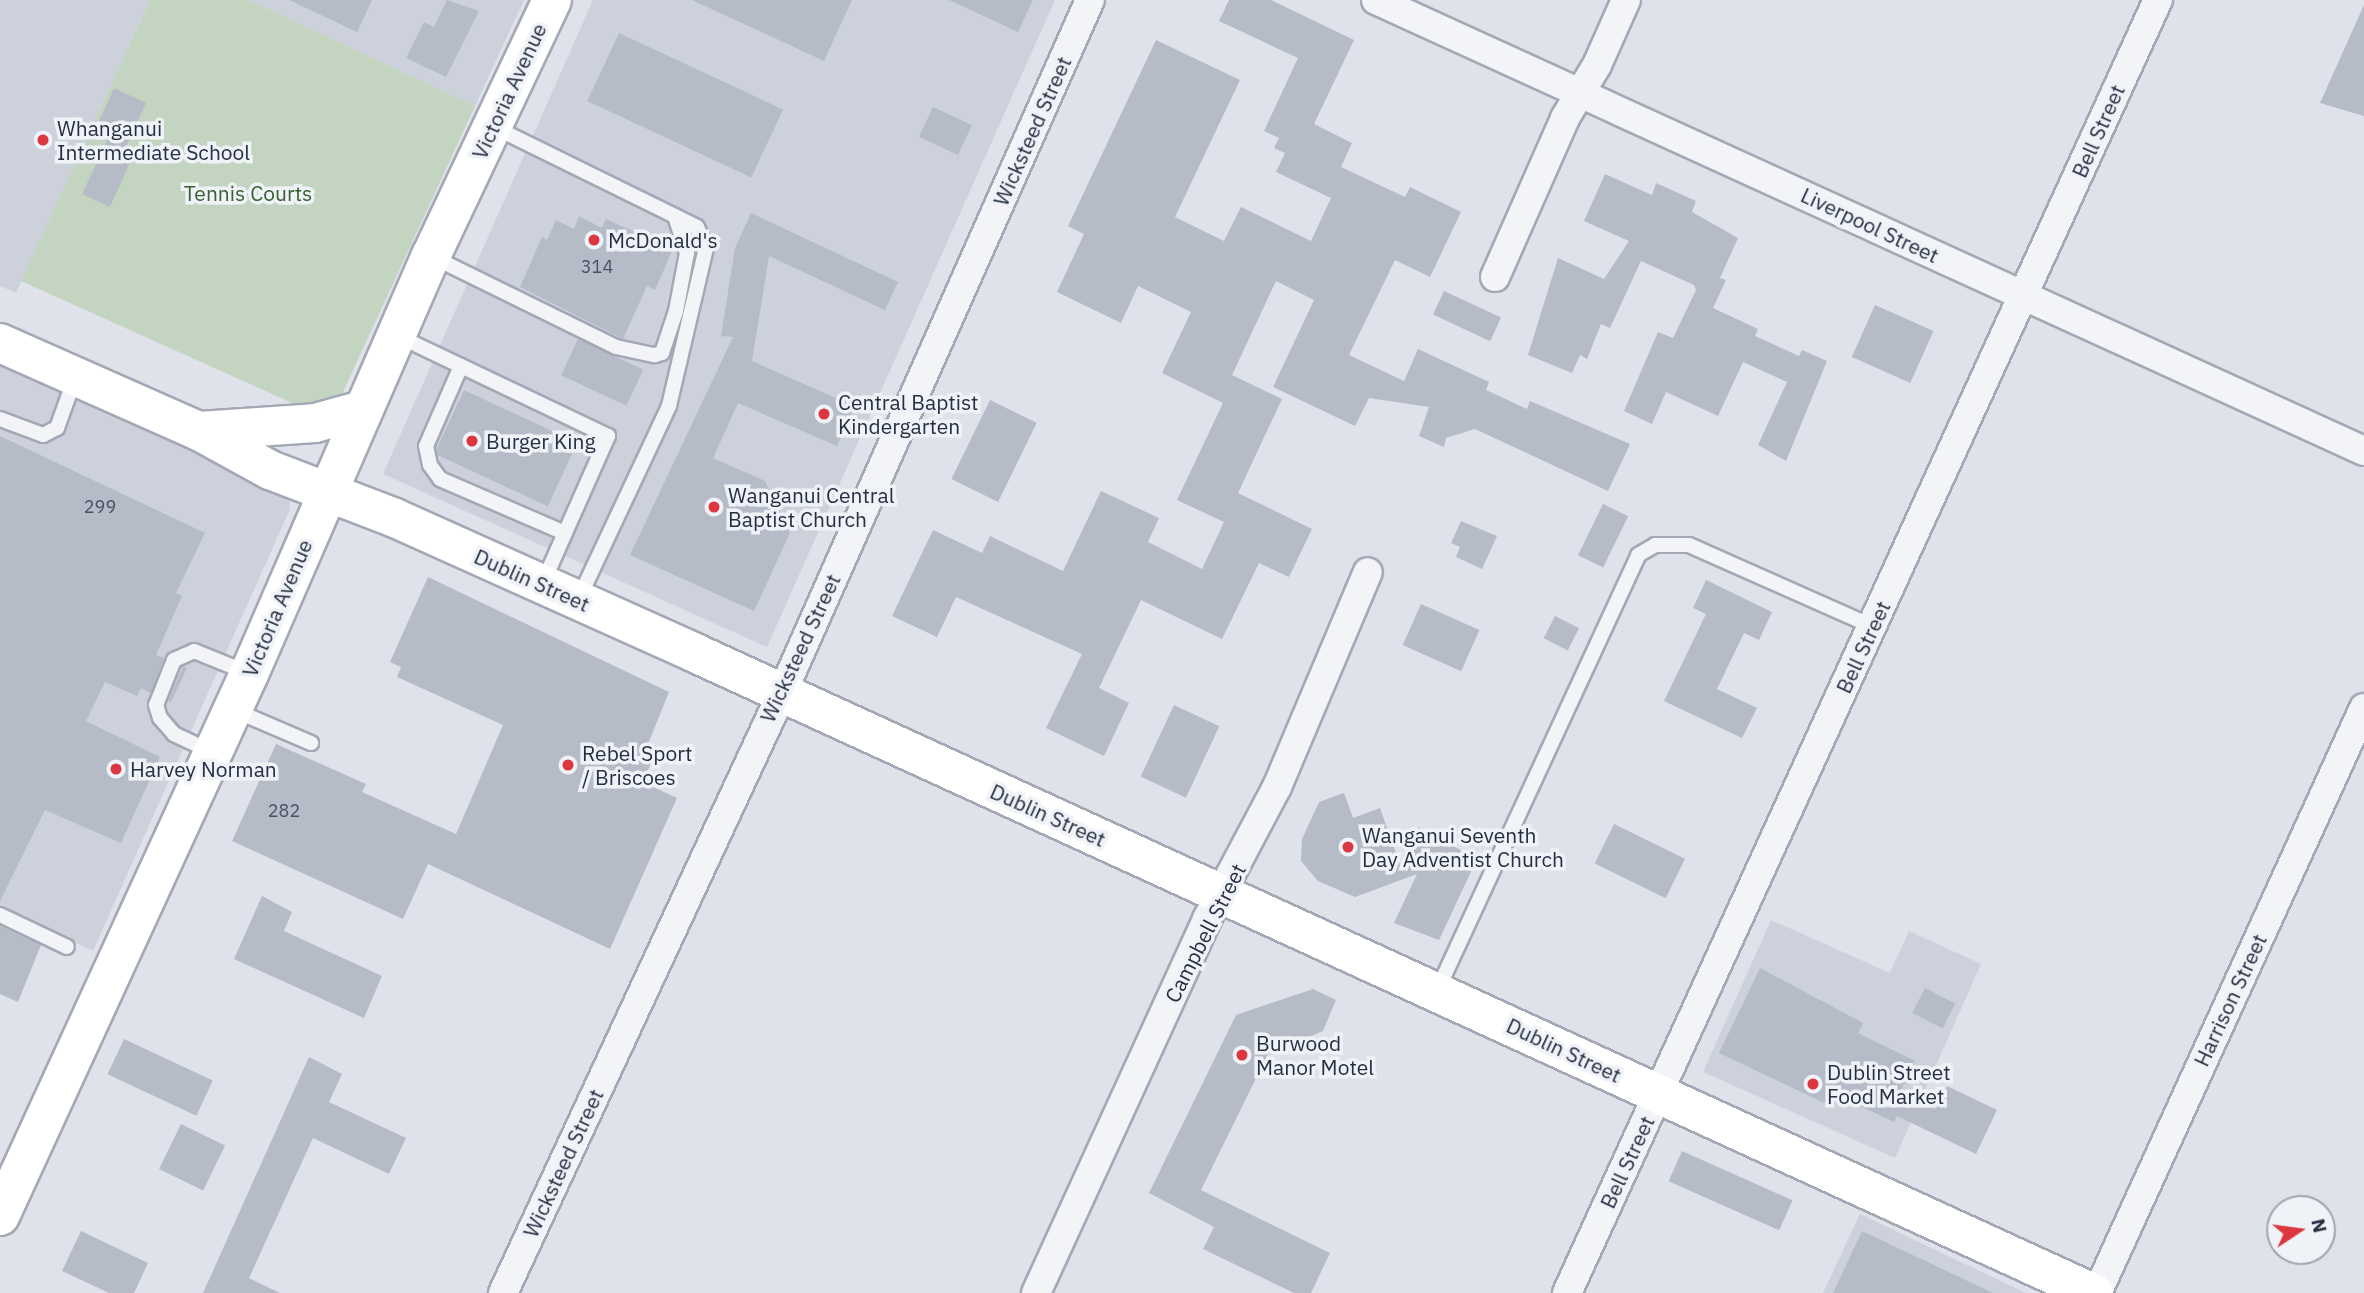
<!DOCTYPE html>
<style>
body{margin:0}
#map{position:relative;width:2364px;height:1293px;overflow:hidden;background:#dfe2ea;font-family:"IBM Plex Sans",sans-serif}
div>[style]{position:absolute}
.built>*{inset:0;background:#cdd1dc}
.green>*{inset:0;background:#c3d5c0}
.building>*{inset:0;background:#b6bbc8;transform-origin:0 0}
.roads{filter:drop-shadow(2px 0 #a4a8b5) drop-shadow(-2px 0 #a4a8b5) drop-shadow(0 2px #a4a8b5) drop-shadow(0 -2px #a4a8b5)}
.lane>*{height:14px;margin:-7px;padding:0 7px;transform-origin:7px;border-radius:7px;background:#f3f4f8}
.street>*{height:28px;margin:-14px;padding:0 14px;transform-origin:14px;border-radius:14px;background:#f3f4f8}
.secondary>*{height:38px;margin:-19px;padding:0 19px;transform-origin:19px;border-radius:19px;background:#fff}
.dots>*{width:19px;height:19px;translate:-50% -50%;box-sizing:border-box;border:4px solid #eff2f7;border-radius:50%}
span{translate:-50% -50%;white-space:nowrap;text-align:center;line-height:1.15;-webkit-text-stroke:7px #eff2f7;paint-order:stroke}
.number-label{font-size:18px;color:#4a5164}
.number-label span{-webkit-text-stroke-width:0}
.street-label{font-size:21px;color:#262e43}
.poi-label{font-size:21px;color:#262e43}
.left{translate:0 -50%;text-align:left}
.park-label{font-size:21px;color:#366032}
.north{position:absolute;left:2266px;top:1195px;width:70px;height:70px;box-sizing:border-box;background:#eff2f7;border:2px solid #9fa4af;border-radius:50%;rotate:77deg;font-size:19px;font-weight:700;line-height:28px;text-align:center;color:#262e43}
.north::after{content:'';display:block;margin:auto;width:24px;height:32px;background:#dc373e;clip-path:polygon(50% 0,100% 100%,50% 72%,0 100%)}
</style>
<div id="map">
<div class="built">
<i style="clip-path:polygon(0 0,150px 0,16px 293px,0 286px)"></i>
<i style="clip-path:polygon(249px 0,524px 0,475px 106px)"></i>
<i style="clip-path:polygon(593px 0,1055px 0,767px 647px,383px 474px)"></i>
<i style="clip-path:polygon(0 360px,289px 490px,290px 509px,93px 951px,0 906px)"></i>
<i style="clip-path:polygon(1771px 920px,1890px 973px,1909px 931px,1981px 964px,1895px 1158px,1703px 1072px)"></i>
<i style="clip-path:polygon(1860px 1214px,2026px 1293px,1823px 1293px)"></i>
</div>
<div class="green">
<i style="clip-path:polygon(150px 0,249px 0,475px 106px,330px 420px,21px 281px)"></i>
</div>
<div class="building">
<i style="clip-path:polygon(289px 0,372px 0,357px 32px)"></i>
<i style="clip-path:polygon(447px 0,479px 11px,446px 77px,406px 58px,424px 22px,434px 27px)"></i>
<i style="clip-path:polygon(692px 0,852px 0,824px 61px)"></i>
<i style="clip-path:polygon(949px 0,1033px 0,1018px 32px)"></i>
<i style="clip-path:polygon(1229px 0,1271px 0,1354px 40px,1314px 124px,1352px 143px,1341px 167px,1405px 197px,1410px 187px,1461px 212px,1430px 277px,1395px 260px,1349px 355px,1404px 381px,1418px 349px,1489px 382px,1486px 390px,1527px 409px,1530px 401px,1630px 444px,1608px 491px,1475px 429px,1446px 438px,1444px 447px,1419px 436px,1429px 407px,1369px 398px,1355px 426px,1273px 387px,1314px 300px,1276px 281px,1232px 375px,1282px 399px,1238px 493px,1312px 529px,1289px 577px,1259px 563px,1222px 639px,1141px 600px,1099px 688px,1129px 703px,1104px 756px,1046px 728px,1082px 654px,956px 597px,937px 637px,892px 616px,933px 530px,982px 553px,990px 536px,1063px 571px,1101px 491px,1159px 518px,1148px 542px,1202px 569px,1224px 522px,1177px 500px,1223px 403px,1162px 373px,1191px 312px,1138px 286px,1121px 323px,1057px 292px,1084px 234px,1068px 226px,1156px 40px,1240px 80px,1175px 217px,1224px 241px,1241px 207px,1311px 241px,1331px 198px,1276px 172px,1285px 153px,1274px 148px,1279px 138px,1264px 131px,1298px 58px,1219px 21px)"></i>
<i style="clip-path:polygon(2364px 5px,2364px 116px,2320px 103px)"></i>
<i style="left:619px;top:33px;width:181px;height:75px;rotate:25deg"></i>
<i style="clip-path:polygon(114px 88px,146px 103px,122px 156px,131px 160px,110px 207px,82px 194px,107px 141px,93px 134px)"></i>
<i style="left:933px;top:107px;width:43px;height:33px;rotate:25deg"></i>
<i style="clip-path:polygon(1605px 174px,1652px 195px,1656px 183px,1696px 201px,1692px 212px,1738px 238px,1720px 278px,1726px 280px,1713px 308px,1758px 329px,1755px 336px,1799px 356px,1802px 350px,1827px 361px,1786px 461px,1758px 445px,1787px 382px,1743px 362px,1718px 416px,1666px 392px,1652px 424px,1624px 411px,1658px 332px,1673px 338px,1696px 290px,1694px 285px,1641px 261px,1610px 328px,1601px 324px,1587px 359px,1580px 355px,1572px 373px,1528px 355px,1558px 258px,1604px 279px,1629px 241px,1584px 221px)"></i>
<i style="clip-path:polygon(751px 213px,898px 282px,885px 310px,769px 256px,752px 361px,854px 406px,837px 446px,738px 403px,713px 458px,765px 481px,790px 533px,754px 611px,630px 555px,733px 337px,721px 336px,735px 248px)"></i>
<i style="clip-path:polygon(579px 216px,602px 228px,606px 219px,673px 249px,655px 290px,647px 286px,623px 339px,520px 287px,542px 237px,547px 240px,556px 220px,574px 229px)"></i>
<i style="left:1444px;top:291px;width:63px;height:26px;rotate:25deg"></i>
<i style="left:1875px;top:305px;width:64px;height:57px;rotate:24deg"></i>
<i style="left:578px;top:339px;width:72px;height:40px;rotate:25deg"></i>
<i style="left:464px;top:390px;width:125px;height:70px;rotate:25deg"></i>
<i style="left:990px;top:400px;width:52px;height:88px;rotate:26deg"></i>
<i style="clip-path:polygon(0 436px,205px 533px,176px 593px,182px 596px,156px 655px,164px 658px,151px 693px,141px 688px,137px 696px,105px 682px,86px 721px,160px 757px,121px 843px,45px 810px,0 901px)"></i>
<i style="left:1603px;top:504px;width:28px;height:57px;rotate:26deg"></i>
<i style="clip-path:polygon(1461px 521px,1497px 536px,1482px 569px,1456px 557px,1460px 547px,1451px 543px)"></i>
<i style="clip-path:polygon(428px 577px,669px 692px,648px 744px,659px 747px,642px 782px,677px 798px,610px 949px,428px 864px,403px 919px,232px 841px,276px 744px,366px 784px,362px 792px,456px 834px,503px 725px,397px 677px,401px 667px,390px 662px)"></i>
<i style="clip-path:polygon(1706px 580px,1772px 612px,1759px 640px,1744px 633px,1717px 689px,1757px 708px,1742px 738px,1664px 701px,1706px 614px,1693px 608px)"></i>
<i style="left:1421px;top:604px;width:64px;height:45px;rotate:24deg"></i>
<i style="left:1555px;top:616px;width:27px;height:25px;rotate:27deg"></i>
<i style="clip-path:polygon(183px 667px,187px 668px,171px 702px,168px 701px)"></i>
<i style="left:1174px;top:705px;width:50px;height:79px;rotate:25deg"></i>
<i style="clip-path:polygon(1344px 793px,1353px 818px,1380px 808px,1400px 865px,1418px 827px,1477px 859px,1439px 940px,1394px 923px,1417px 874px,1355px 897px,1318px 881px,1301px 861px,1302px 839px,1319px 802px)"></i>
<i style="left:1614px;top:824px;width:79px;height:44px;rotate:26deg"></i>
<i style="clip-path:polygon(262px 896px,292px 912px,284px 931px,382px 976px,364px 1018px,234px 959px)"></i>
<i style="clip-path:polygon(0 926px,41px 945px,18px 1002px,0 994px)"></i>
<i style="clip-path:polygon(1760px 968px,1863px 1023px,1858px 1033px,1915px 1061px,1900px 1092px,1936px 1109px,1947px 1086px,1997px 1110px,1976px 1154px,1897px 1116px,1894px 1122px,1830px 1092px,1824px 1103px,1719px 1053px)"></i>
<i style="left:1925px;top:988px;width:34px;height:28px;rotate:27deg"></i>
<i style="clip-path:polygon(1313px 989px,1336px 1000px,1323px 1031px,1268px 1054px,1201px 1190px,1330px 1253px,1311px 1293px,1294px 1293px,1203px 1249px,1214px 1227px,1149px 1193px,1236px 1015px)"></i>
<i style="left:124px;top:1039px;width:98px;height:39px;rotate:25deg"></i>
<i style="clip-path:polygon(309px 1057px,342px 1074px,329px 1102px,406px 1138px,389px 1174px,313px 1138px,249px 1278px,280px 1293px,203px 1293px)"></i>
<i style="left:181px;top:1124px;width:49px;height:50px;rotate:26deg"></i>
<i style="left:1682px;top:1151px;width:121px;height:33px;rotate:24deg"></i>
<i style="clip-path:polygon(81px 1231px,148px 1263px,134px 1293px,109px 1293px,62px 1271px)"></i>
<i style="clip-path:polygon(1862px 1231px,1993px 1293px,1833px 1293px)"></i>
</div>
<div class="roads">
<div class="lane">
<i style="left:494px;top:127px;width:226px;rotate:26.2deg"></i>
<i style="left:697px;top:227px;width:23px;rotate:67deg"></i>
<i style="left:706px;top:248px;width:162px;rotate:103.2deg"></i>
<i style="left:669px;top:406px;width:212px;rotate:115.1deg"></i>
<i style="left:433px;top:257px;width:204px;rotate:26.2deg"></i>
<i style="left:616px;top:347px;width:40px;rotate:12deg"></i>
<i style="left:655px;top:355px;width:7px;rotate:-16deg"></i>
<i style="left:662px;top:353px;width:44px;rotate:-71.6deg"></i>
<i style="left:676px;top:311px;width:59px;rotate:-79.3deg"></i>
<i style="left:687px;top:253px;width:39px;rotate:-108deg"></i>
<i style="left:396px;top:335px;width:235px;rotate:25.5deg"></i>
<i style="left:608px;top:436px;width:161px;rotate:113.9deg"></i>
<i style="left:461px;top:366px;width:87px;rotate:113.6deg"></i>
<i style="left:426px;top:446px;width:19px;rotate:78deg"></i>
<i style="left:430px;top:465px;width:17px;rotate:54deg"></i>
<i style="left:440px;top:479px;width:136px;rotate:23.4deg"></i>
<i style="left:0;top:419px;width:46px;rotate:20.4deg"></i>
<i style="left:43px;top:435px;width:16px;rotate:-27deg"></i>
<i style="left:57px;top:428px;width:53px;rotate:-70.2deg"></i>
<i style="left:234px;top:710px;width:84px;rotate:23.2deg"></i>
<i style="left:212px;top:752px;width:42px;rotate:-154.7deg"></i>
<i style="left:174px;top:734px;width:21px;rotate:-131deg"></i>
<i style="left:160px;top:718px;width:14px;rotate:-107deg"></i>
<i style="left:156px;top:705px;width:48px;rotate:-68.2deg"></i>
<i style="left:174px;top:660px;width:22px;rotate:-24deg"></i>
<i style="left:194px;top:651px;width:56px;rotate:22deg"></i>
<i style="left:0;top:915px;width:74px;rotate:25.5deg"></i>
<i style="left:1437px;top:991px;width:480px;rotate:-65.2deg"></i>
<i style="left:1638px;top:555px;width:20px;rotate:-30deg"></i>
<i style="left:1655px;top:545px;width:34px"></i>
<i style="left:1689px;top:545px;width:200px;rotate:23.9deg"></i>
</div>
<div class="street">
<i style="left:1376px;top:0;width:1086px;rotate:24.54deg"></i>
<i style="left:1495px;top:277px;width:174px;rotate:-66.2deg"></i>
<i style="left:1565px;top:118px;width:62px;rotate:-58.9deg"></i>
<i style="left:1597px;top:65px;width:71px;rotate:-66deg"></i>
<i style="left:503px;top:1293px;width:662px;rotate:-65.06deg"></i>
<i style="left:782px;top:693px;width:758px;rotate:-66.04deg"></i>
<i style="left:1036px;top:1293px;width:411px;rotate:-65.4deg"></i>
<i style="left:1207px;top:919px;width:149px;rotate:-62.1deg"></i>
<i style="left:1277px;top:787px;width:233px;rotate:-67.1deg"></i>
<i style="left:1567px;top:1293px;width:1422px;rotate:-65.44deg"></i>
<i style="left:2097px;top:1293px;width:643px;rotate:-65.47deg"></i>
</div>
<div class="secondary">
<i style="left:0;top:343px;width:218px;rotate:23.9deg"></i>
<i style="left:199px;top:431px;width:81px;rotate:28.8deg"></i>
<i style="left:270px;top:470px;width:134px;rotate:21deg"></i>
<i style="left:395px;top:518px;width:329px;rotate:24.2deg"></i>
<i style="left:695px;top:653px;width:1538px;rotate:24.6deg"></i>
<i style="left:199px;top:431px;width:116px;rotate:-3.9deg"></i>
<i style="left:315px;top:423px;width:50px;rotate:-15.2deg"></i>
<i style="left:0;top:1216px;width:596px;rotate:-65.33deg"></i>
<i style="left:249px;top:674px;width:456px;rotate:-66.5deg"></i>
<i style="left:431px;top:256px;width:283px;rotate:-64.7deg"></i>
</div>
</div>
<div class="dots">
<i style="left:43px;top:140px;background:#dc373e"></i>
<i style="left:594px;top:240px;background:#dc373e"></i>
<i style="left:824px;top:414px;background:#dc373e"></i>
<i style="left:472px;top:441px;background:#dc373e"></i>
<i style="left:714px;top:507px;background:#dc373e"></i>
<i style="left:568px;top:765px;background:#dc373e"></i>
<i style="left:116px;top:769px;background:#dc373e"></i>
<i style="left:1348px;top:847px;background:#dc373e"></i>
<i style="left:1242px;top:1055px;background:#dc373e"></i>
<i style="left:1813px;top:1084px;background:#dc373e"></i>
</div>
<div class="number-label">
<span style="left:597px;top:267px">314</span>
<span style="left:100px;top:507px">299</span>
<span style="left:284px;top:811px">282</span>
</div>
<div class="street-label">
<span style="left:509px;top:91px;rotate:-65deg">Victoria Avenue</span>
<span style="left:1032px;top:131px;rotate:-66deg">Wicksteed Street</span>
<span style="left:2098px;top:131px;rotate:-66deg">Bell Street</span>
<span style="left:1870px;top:225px;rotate:25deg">Liverpool Street</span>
<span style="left:532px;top:580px;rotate:24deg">Dublin Street</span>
<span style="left:277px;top:608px;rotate:-67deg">Victoria Avenue</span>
<span style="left:1863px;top:647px;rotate:-65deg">Bell Street</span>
<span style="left:800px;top:648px;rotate:-65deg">Wicksteed Street</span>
<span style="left:1048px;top:815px;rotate:24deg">Dublin Street</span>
<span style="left:1205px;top:933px;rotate:-63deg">Campbell Street</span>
<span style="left:2230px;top:1000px;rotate:-65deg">Harrison Street</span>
<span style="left:1564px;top:1050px;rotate:25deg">Dublin Street</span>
<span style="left:1627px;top:1162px;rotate:-65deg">Bell Street</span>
<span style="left:563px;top:1163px;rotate:-65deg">Wicksteed Street</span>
</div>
<div class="poi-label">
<span class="left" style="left:57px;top:140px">Whanganui<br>Intermediate School</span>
<span class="left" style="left:608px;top:240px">McDonald's</span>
<span class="left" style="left:838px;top:414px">Central Baptist<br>Kindergarten</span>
<span class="left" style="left:486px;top:441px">Burger King</span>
<span class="left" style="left:728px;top:507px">Wanganui Central<br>Baptist Church</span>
<span class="left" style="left:582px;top:765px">Rebel Sport<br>/ Briscoes</span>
<span class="left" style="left:130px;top:769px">Harvey Norman</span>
<span class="left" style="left:1362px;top:847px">Wanganui Seventh<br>Day Adventist Church</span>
<span class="left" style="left:1256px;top:1055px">Burwood<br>Manor Motel</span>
<span class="left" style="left:1827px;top:1084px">Dublin Street<br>Food Market</span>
</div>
<div class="park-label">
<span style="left:248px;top:193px">Tennis Courts</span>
</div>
<div class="north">N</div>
</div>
